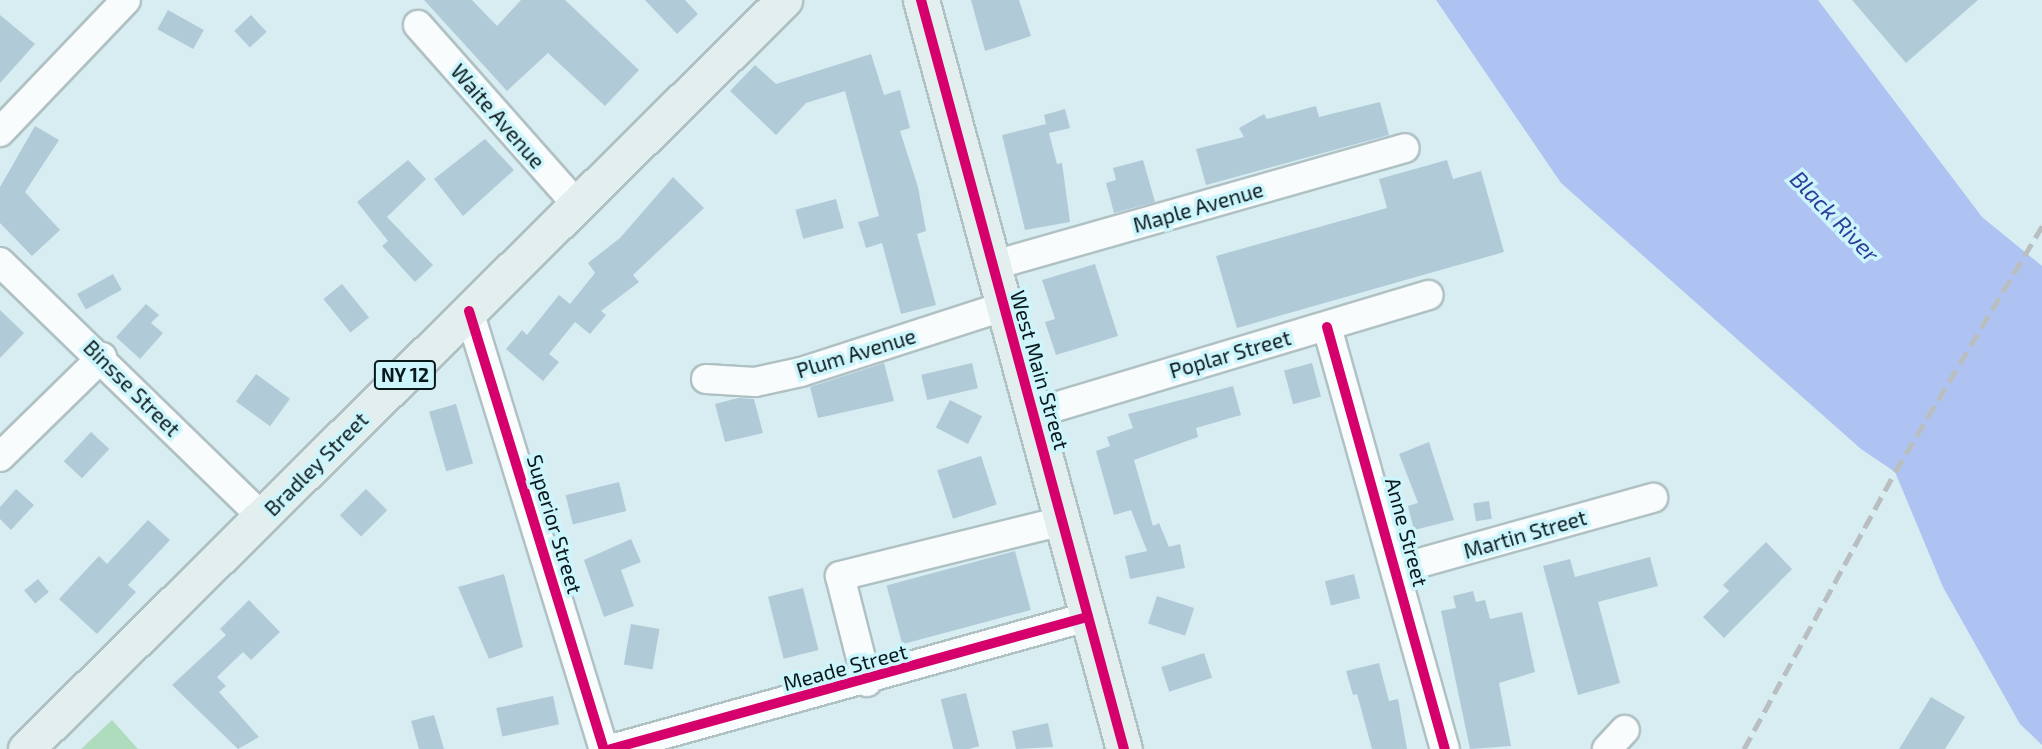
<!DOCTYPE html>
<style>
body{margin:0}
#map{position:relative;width:2042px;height:749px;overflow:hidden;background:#d8edf2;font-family:"Exo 2",sans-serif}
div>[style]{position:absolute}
.green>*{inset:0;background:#b0dcbe}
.water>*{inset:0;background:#afc3f2}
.building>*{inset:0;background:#b0cad8;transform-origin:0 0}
.roads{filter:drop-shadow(2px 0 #b0c1c4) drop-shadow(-2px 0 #b0c1c4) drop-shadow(0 2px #b0c1c4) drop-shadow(0 -2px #b0c1c4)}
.minor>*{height:28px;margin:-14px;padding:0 14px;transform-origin:14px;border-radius:14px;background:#f9fcfd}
.major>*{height:35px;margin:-17.5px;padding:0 17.5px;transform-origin:17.5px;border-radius:17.5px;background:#e2efee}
.rail>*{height:5px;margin-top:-2.5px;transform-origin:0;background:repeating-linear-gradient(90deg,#b9bfc1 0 14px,transparent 0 21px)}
.cycleway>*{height:10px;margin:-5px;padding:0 5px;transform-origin:5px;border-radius:5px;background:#d6006c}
span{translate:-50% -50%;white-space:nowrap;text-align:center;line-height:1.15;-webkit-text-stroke:7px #cdf5fc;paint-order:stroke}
.shield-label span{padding:2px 5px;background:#cdf5fc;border:2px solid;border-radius:5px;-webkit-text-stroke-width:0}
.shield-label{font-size:19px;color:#0a191c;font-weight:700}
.street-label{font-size:21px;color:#0a191c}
.water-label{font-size:23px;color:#303d9a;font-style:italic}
</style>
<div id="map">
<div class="green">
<i style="clip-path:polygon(112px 720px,138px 749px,81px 749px)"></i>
</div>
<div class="water">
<i style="clip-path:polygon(1436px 0,1818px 0,1982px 217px,2042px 266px,2042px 745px,2020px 724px,1943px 587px,1895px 472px,1861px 449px,1561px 183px)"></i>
</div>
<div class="building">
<i style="clip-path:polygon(424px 0,472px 0,497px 26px,521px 0,565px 0,639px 70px,605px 106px,548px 53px,507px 91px)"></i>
<i style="clip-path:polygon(645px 0,685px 0,698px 14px,677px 34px)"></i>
<i style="clip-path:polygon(971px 0,1019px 0,1031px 36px,985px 51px)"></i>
<i style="clip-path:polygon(1852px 0,1978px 0,1906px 63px)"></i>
<i style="left:168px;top:10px;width:41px;height:22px;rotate:29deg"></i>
<i style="clip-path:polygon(0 15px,35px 44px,0 83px)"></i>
<i style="left:251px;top:15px;width:23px;height:23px;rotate:47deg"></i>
<i style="clip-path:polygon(871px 54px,884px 95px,900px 90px,910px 128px,900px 131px,918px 187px,926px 231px,917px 234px,936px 305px,901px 314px,882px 243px,866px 248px,858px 222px,879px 216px,845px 91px,806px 103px,776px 135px,730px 91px,755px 65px,776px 84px)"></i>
<i style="clip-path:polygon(1380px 102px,1389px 135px,1206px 185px,1196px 149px,1244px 137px,1239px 128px,1264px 114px,1267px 119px,1316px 106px,1319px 117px)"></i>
<i style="clip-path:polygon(1065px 109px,1070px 128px,1049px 133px,1057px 164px,1062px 163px,1070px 222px,1025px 230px,1002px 135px,1046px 124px,1044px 115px)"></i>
<i style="clip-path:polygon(35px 126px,59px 140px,25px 192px,60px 230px,32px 256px,0 223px,0 187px)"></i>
<i style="clip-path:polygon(485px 139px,514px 170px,463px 216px,434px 179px)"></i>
<i style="clip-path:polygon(408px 160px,426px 179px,387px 217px,433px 265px,415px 282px,382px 246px,388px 241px,357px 202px)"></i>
<i style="clip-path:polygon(1143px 160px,1155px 202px,1114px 213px,1106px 183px,1116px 180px,1113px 168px)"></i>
<i style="clip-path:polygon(1447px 160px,1453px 179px,1481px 171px,1504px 252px,1237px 328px,1216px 256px,1387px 208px,1379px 179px)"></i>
<i style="clip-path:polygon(673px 177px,704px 208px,633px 275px,639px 282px,601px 311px,606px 315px,590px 334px,575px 322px,549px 354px,559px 362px,543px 381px,506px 349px,522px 330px,527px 335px,559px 295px,570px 304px,595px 273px,588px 263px,620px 238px)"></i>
<i style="left:836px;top:199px;width:30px;height:42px;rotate:75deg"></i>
<i style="clip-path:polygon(1095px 264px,1118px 336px,1056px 355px,1045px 322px,1055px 319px,1042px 280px)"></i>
<i style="left:113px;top:274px;width:18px;height:41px;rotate:61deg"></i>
<i style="left:342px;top:284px;width:43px;height:24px;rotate:51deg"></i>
<i style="clip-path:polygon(146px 304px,159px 315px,151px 323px,163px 333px,140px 359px,116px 337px)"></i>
<i style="clip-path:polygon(0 310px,24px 333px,0 358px)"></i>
<i style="clip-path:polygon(884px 363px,894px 401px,818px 418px,810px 387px)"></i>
<i style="left:972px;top:363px;width:26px;height:52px;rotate:77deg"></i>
<i style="left:1312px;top:363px;width:35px;height:29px;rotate:75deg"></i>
<i style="left:256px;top:374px;width:42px;height:34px;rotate:36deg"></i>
<i style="clip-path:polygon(1233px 386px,1241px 415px,1196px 428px,1198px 437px,1134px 460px,1153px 526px,1159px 523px,1169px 547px,1180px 544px,1185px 568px,1130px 579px,1125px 556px,1147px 551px,1131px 510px,1114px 515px,1096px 451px,1110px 446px,1107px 437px,1133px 428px,1128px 414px)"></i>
<i style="clip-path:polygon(738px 398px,754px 399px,763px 433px,725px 442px,715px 404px)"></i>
<i style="left:950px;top:400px;width:36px;height:31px;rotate:27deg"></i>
<i style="left:456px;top:404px;width:62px;height:28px;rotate:74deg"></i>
<i style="left:91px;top:432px;width:25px;height:40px;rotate:43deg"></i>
<i style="clip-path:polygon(1429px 442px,1454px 520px,1414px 530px,1408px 506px,1418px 503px,1399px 454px)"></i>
<i style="left:981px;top:456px;width:51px;height:46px;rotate:72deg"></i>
<i style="left:619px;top:482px;width:30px;height:55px;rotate:76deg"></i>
<i style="clip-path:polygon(16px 489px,34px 505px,11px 530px,0 519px,0 507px)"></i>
<i style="left:366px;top:489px;width:30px;height:37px;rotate:45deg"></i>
<i style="left:1489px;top:501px;width:18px;height:16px;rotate:81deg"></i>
<i style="clip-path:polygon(148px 520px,170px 540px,128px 585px,136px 592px,97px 634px,59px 599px,99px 556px,107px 564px)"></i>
<i style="clip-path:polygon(631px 539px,641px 562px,621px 570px,634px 606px,604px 617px,584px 560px)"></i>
<i style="clip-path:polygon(1766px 542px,1792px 569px,1724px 638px,1703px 617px,1729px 591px,1723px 585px)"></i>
<i style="left:1015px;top:551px;width:61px;height:133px;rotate:75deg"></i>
<i style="clip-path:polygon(1650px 557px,1658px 586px,1598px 602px,1620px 683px,1578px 695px,1543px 566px,1570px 559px,1575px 577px)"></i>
<i style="clip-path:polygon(504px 574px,523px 647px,489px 659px,458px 587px)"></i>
<i style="left:1354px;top:574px;width:25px;height:30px;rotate:76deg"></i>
<i style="left:38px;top:579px;width:17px;height:18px;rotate:50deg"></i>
<i style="left:803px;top:588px;width:64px;height:36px;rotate:76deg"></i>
<i style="clip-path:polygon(1473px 591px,1476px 602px,1485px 600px,1490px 619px,1522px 612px,1535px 672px,1499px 683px,1511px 746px,1470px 749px,1441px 611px,1456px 608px,1453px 596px)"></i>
<i style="left:1157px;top:596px;width:39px;height:29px;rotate:18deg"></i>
<i style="clip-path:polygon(249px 600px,280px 632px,251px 660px,243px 652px,217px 677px,226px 686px,219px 692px,259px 737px,238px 749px,172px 685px,226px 635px,220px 629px)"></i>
<i style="left:631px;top:624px;width:29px;height:41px;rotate:10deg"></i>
<i style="left:1204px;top:653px;width:26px;height:45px;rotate:72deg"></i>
<i style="clip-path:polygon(1379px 663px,1389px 701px,1398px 699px,1407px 749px,1372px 749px,1357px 694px,1353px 695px,1346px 671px)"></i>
<i style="left:966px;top:693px;width:55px;height:26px;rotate:76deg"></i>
<i style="left:553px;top:696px;width:29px;height:58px;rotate:78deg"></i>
<i style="clip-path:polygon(1931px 697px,1965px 717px,1945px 749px,1899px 749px)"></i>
<i style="clip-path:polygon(434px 715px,444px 749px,419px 749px,411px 721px)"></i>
<i style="clip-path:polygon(1048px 723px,1053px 747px,1016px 749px,1012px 731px)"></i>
</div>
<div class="roads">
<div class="minor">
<i style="left:418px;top:25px;width:242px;rotate:48.5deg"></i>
<i style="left:0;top:132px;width:182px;rotate:-46.3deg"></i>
<i style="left:0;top:262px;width:366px;rotate:44.2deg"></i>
<i style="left:991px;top:266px;width:430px;rotate:-15.9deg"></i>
<i style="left:469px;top:311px;width:458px;rotate:72.9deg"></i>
<i style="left:1327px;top:327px;width:438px;rotate:74.4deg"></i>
<i style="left:706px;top:379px;width:49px;rotate:3.5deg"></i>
<i style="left:755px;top:382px;width:47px;rotate:-12.3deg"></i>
<i style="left:801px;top:372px;width:211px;rotate:-17.9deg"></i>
<i style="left:1032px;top:414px;width:414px;rotate:-16.7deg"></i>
<i style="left:0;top:457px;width:143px;rotate:-44.4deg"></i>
<i style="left:1398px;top:569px;width:265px;rotate:-15.6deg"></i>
<i style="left:867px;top:682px;width:109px;rotate:-104.3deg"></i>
<i style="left:840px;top:576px;width:229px;rotate:-13.9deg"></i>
<i style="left:611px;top:749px;width:495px;rotate:-15.5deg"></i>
<i style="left:1607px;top:749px;width:26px;rotate:-47deg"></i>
</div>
<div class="major">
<i style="left:921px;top:0;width:776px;rotate:74.84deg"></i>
<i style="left:26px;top:749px;width:1066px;rotate:-44.66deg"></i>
</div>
</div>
<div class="rail">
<i style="left:1744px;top:749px;width:315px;rotate:-61.4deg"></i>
<i style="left:1895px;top:472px;width:287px;rotate:-59.1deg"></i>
</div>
<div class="cycleway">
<i style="left:921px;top:0;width:776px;rotate:74.84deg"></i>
<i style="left:469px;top:311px;width:458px;rotate:72.9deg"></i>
<i style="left:1327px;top:327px;width:438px;rotate:74.4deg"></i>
<i style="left:611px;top:749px;width:495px;rotate:-15.5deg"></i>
</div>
<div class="shield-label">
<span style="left:405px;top:375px">NY 12</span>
</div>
<div class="street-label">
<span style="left:498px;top:116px;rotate:49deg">Waite Avenue</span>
<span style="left:1198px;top:207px;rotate:-16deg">Maple Avenue</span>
<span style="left:856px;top:353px;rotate:-17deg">Plum Avenue</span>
<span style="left:1230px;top:354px;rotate:-16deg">Poplar Street</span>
<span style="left:1040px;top:370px;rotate:74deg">West Main Street</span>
<span style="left:132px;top:388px;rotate:45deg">Binsse Street</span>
<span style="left:316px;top:464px;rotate:-45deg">Bradley Street</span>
<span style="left:555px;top:524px;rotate:73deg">Superior Street</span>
<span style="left:1407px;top:532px;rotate:75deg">Anne Street</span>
<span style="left:1525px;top:534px;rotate:-16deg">Martin Street</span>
<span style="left:845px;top:667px;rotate:-15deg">Meade Street</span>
</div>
<div class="water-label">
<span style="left:1835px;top:216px;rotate:46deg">Black River</span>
</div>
</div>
